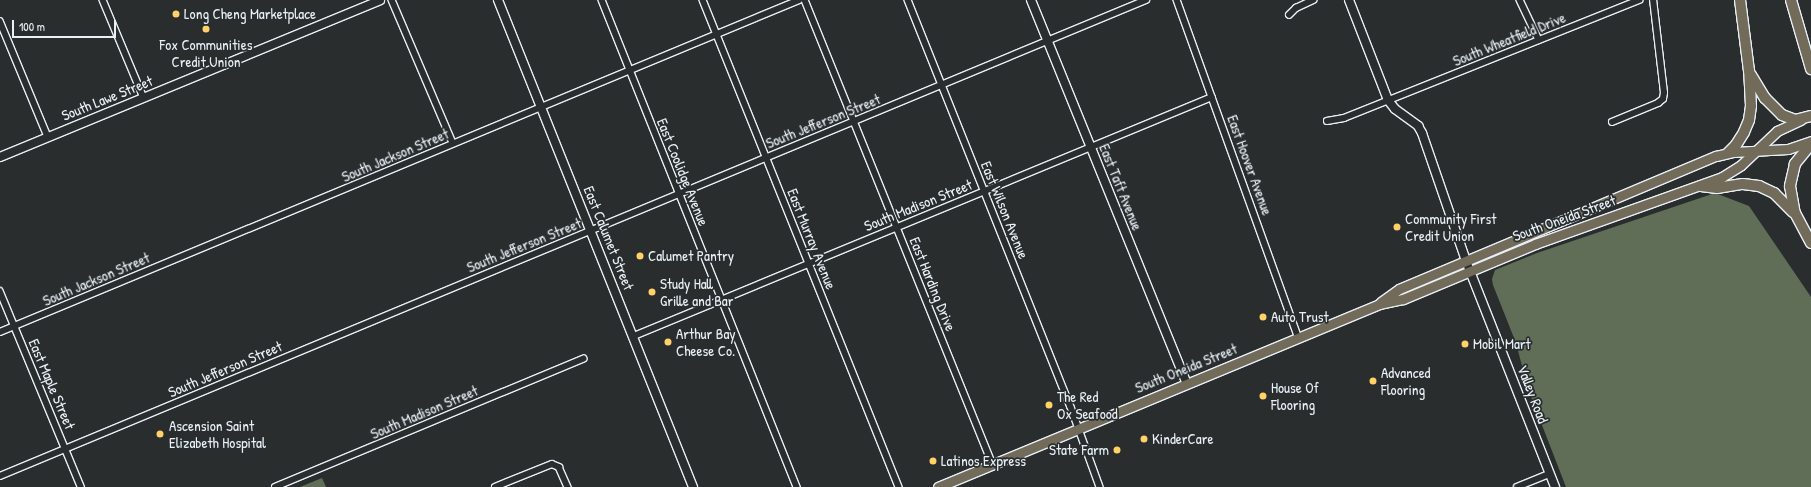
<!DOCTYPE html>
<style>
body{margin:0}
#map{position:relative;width:1811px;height:487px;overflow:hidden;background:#2a2d2e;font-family:"Patrick Hand",sans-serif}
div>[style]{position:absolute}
.green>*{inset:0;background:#606e57}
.roads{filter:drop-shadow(1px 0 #e8f1f8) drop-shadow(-1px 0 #e8f1f8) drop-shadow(0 1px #e8f1f8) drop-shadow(0 -1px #e8f1f8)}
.street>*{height:5.5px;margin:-2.75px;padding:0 2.75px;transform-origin:2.75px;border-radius:2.75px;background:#2a2d2e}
.secondary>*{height:8px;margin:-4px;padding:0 4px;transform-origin:4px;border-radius:4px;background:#2a2d2e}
.primary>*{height:9px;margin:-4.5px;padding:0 4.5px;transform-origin:4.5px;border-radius:4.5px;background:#726b5a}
.highway>*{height:10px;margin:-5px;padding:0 5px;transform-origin:5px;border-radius:5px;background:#726b5a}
.dots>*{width:11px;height:11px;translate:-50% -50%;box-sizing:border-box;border:2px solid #2a2d2e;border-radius:50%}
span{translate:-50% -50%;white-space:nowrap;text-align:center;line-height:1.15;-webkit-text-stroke:3.5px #2a2d2e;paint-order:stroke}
.poi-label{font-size:15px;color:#e8f1f8}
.left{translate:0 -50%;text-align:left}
.right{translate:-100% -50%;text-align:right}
.street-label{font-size:15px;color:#e8f1f8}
.scale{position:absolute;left:12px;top:20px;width:104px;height:18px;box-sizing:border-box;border:2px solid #e8f1f8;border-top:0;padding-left:5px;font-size:12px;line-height:14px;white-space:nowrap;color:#e8f1f8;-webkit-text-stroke:3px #2a2d2e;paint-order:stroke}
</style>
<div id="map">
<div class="green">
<i style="clip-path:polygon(1715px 193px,1749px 206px,1811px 297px,1811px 487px,1566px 487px,1528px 389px,1516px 343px,1493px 285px,1492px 279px,1495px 270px,1537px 253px)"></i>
<i style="clip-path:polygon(322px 478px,326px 487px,300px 487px)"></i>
</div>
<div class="roads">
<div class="street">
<i style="left:103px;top:0;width:106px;rotate:67.3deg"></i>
<i style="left:392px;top:0;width:155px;rotate:66.9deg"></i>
<i style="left:602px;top:0;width:525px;rotate:68.18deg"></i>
<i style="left:703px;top:0;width:525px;rotate:68.08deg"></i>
<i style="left:805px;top:0;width:502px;rotate:67.99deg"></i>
<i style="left:908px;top:0;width:438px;rotate:68.2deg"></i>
<i style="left:1071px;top:407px;width:85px;rotate:70.1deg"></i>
<i style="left:1177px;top:0;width:359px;rotate:70.2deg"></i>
<i style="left:1520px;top:0;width:44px;rotate:64.6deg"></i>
<i style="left:1289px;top:15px;width:10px;rotate:-45deg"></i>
<i style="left:1296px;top:8px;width:19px;rotate:-25deg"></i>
<i style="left:0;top:21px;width:126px;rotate:67.5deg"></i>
<i style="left:1327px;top:121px;width:17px;rotate:-10deg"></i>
<i style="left:1344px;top:118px;width:318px;rotate:-21.8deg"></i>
<i style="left:1612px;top:122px;width:50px;rotate:-22.4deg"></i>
<i style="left:1658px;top:103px;width:6px;rotate:-39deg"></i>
<i style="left:1663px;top:99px;width:6px;rotate:-81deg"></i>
<i style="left:1664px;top:93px;width:94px;rotate:-96.7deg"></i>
<i style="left:0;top:291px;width:212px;rotate:67.5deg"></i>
<i style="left:0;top:332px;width:865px;rotate:-22.56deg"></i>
<i style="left:634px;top:336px;width:625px;rotate:-22.46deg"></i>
<i style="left:0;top:476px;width:1241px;rotate:-22.56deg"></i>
<i style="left:275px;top:487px;width:334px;rotate:-22.6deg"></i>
<i style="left:495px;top:487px;width:61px;rotate:-22deg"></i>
<i style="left:552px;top:464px;width:8px;rotate:23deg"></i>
<i style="left:559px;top:467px;width:22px;rotate:66deg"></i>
<i style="left:1517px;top:487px;width:35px;rotate:-22deg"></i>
</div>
<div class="secondary">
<i style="left:498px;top:0;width:525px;rotate:68.18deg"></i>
<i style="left:1031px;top:0;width:414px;rotate:67.9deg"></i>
<i style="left:1349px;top:0;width:107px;rotate:68.7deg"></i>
<i style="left:1388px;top:100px;width:11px;rotate:52deg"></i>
<i style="left:1395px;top:109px;width:29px;rotate:36deg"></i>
<i style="left:1418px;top:126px;width:8px;rotate:60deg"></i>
<i style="left:1422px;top:133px;width:135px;rotate:71deg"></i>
<i style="left:1466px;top:261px;width:243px;rotate:68.5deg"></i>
<i style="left:0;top:157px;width:411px;rotate:-22.4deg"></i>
</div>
<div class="primary">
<i style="left:1381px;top:302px;width:22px;rotate:-36deg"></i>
<i style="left:1399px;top:289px;width:344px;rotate:-22.8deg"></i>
<i style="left:1716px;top:156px;width:18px;rotate:-13deg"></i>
<i style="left:1734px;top:152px;width:54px;rotate:-3.2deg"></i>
<i style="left:1788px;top:149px;width:24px;rotate:-19deg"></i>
<i style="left:938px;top:487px;width:477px;rotate:-22.5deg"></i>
<i style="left:1379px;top:304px;width:25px;rotate:-12deg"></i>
<i style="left:1403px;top:299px;width:143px;rotate:-22.6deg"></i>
<i style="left:1535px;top:244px;width:199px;rotate:-19.7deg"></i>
<i style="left:1722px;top:177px;width:22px;rotate:-32deg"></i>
<i style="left:1741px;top:165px;width:50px;rotate:-43.4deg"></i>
<i style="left:1777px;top:131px;width:26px;rotate:-25deg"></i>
</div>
<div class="highway">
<i style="left:1791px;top:0;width:72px;rotate:73.8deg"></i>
<i style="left:1751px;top:75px;width:27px;rotate:59deg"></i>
<i style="left:1765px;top:98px;width:24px;rotate:45deg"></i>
<i style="left:1782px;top:115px;width:14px;rotate:21deg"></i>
<i style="left:1795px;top:120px;width:16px;rotate:-14deg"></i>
<i style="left:1811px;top:144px;width:26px;rotate:129deg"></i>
<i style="left:1795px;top:164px;width:23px;rotate:103deg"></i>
<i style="left:1790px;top:186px;width:27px;rotate:80deg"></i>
<i style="left:1795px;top:213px;width:34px;rotate:62deg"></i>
<i style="left:1728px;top:153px;width:11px;rotate:-45deg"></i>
<i style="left:1736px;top:145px;width:15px;rotate:-58deg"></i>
<i style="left:1744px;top:132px;width:13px;rotate:-67deg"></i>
<i style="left:1749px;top:120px;width:14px;rotate:-82deg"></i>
<i style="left:1751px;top:106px;width:35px;rotate:-93deg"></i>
<i style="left:1749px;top:71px;width:72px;rotate:-97.2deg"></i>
<i style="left:1701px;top:186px;width:16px;rotate:7deg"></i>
<i style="left:1717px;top:188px;width:26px;rotate:-9deg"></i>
<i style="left:1743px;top:184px;width:16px;rotate:7deg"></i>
<i style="left:1759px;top:186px;width:17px;rotate:25deg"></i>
<i style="left:1774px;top:193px;width:27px;rotate:45deg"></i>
</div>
</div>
<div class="dots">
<i style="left:176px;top:14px;background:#ffd166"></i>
<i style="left:206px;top:29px;background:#ffd166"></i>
<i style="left:1397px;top:227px;background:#ffd166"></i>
<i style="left:640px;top:256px;background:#ffd166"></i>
<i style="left:652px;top:292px;background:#ffd166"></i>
<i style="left:1263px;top:317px;background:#ffd166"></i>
<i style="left:668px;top:342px;background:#ffd166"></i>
<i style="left:1465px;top:344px;background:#ffd166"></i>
<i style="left:1373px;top:381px;background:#ffd166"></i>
<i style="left:1263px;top:396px;background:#ffd166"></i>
<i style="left:1049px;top:405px;background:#ffd166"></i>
<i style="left:160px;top:434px;background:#ffd166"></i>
<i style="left:1144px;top:439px;background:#ffd166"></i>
<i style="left:1117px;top:450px;background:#ffd166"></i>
<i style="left:933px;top:461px;background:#ffd166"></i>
</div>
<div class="poi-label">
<span class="left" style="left:184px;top:14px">Long Cheng Marketplace</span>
<span style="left:206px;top:53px">Fox Communities<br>Credit Union</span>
<span class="left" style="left:1405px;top:227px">Community First<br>Credit Union</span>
<span class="left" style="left:648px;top:256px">Calumet Pantry</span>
<span class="left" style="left:660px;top:292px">Study Hall<br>Grille and Bar</span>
<span class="left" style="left:1271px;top:317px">Auto Trust</span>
<span class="left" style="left:676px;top:342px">Arthur Bay<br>Cheese Co.</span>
<span class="left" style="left:1473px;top:344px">Mobil Mart</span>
<span class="left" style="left:1381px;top:381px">Advanced<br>Flooring</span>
<span class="left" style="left:1271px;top:396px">House Of<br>Flooring</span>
<span class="left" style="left:1057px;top:405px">The Red<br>Ox Seafood</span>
<span class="left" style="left:169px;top:434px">Ascension Saint<br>Elizabeth Hospital</span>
<span class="left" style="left:1152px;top:439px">KinderCare</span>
<span class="right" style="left:1109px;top:450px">State Farm</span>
<span class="left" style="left:941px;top:461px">Latinos Express</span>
</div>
<div class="street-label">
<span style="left:1509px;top:39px;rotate:-22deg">South Wheatfield Drive</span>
<span style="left:107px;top:98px;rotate:-22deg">South Lawe Street</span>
<span style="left:823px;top:121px;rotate:-22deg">South Jefferson Street</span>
<span style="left:395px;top:155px;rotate:-23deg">South Jackson Street</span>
<span style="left:1250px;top:165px;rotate:70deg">East Hoover Avenue</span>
<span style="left:683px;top:172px;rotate:68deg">East Coolidge Avenue</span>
<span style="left:1121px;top:187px;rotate:68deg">East Taft Avenue</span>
<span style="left:918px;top:205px;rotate:-22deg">South Madison Street</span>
<span style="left:1005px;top:210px;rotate:68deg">East Wilson Avenue</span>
<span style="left:1564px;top:218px;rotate:-20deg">South Oneida Street</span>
<span style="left:609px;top:238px;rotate:68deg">East Calumet Street</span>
<span style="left:812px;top:239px;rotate:68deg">East Murray Avenue</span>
<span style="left:524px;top:245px;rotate:-22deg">South Jefferson Street</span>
<span style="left:96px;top:279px;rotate:-23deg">South Jackson Street</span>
<span style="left:933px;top:284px;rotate:68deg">East Harding Drive</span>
<span style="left:1186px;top:368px;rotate:-22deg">South Oneida Street</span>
<span style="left:225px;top:369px;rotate:-23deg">South Jefferson Street</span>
<span style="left:52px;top:384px;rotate:67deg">East Maple Street</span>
<span style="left:1533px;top:394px;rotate:69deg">Valley Road</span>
<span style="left:424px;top:412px;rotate:-23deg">South Madison Street</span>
</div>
<div class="scale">100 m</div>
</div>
